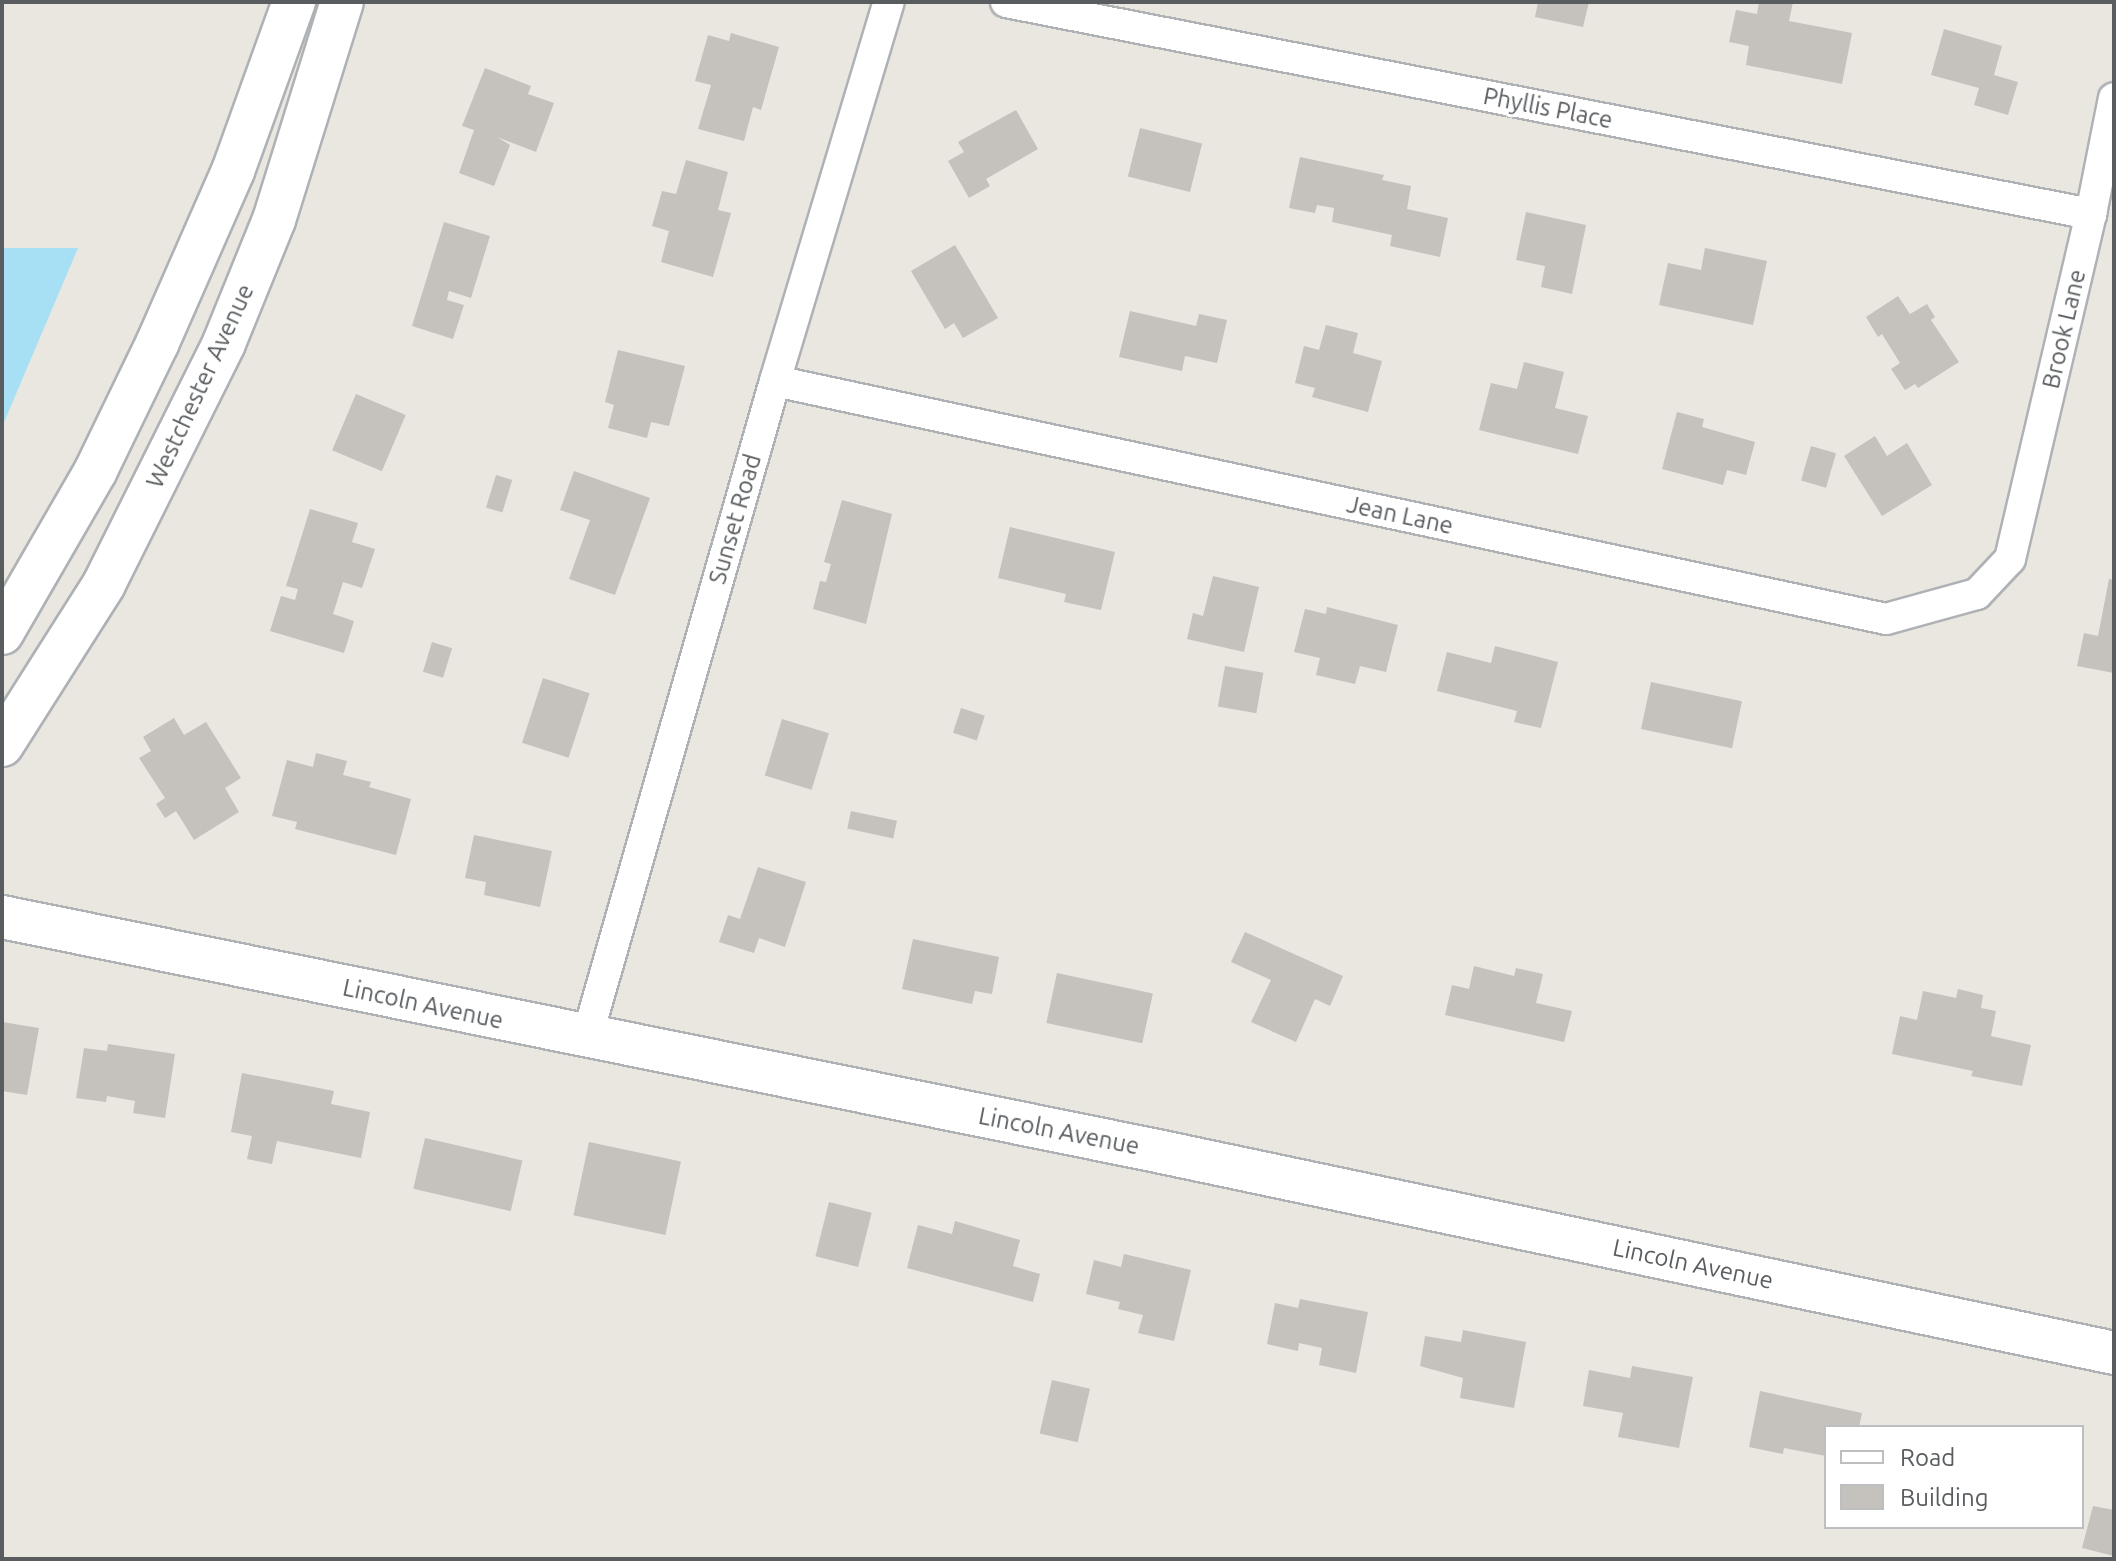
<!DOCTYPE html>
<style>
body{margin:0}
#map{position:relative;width:2116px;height:1561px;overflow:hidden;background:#eae6e0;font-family:Ubuntu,sans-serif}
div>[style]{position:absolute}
.water>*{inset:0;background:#a7dff4}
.building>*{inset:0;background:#c5c1bd;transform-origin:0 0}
.roads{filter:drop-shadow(2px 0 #aeb2b5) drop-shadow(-2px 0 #aeb2b5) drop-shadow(0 2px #aeb2b5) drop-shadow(0 -2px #aeb2b5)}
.street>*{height:30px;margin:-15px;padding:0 15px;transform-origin:15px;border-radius:15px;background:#fff}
.secondary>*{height:42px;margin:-21px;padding:0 21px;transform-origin:21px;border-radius:21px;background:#fff}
span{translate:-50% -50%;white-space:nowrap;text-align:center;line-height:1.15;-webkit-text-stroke:6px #fff;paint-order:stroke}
.street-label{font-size:24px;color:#595d60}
.frame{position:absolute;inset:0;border:4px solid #595d60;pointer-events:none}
.legend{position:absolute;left:1824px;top:1425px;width:260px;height:104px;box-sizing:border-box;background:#fff;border:2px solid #bdbebf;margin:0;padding:10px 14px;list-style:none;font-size:24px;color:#595d60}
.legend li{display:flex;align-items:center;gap:16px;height:40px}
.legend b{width:40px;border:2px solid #bdbebf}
</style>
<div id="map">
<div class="water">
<i style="clip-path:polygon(2px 248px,78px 248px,2px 427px)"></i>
</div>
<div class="building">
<i style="clip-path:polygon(1538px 2px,1589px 2px,1583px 27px,1535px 17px)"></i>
<i style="clip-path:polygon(1759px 2px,1793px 2px,1789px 21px,1852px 33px,1842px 84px,1746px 65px,1749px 46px,1729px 42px,1736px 10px,1757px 14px)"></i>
<i style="clip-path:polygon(1944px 29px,2002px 46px,1994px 75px,2018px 82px,2008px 115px,1974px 105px,1979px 88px,1931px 75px)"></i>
<i style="clip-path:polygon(731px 33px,779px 47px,761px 110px,753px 107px,744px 141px,698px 129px,711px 85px,695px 81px,708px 35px,729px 41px)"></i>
<i style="clip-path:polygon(485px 68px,531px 86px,528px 94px,554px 103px,536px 152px,497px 137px,510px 145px,494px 186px,459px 173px,474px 130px,462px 126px)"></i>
<i style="clip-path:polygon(1016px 110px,1038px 149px,986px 179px,990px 186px,969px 198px,948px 161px,964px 152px,958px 142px)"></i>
<i style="left:1140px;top:128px;width:64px;height:50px;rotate:14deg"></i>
<i style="clip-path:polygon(1300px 157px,1384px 175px,1382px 180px,1411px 186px,1407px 209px,1448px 218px,1440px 257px,1390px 246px,1392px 235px,1332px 222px,1334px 208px,1317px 205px,1315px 213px,1289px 208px)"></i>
<i style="clip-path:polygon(686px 160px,728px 172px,718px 210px,731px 213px,713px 277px,661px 262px,669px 231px,652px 226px,662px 191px,676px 194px)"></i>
<i style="clip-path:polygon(1526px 212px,1586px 225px,1572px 294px,1541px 287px,1545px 266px,1516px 260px)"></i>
<i style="clip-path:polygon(444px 222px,490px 236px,471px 298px,449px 291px,447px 300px,464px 305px,453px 339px,412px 326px)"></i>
<i style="clip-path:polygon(955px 245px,998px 318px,963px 338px,954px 323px,945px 329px,911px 271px)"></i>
<i style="clip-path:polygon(1705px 248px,1767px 261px,1753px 325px,1659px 305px,1668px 263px,1701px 270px)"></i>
<i style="clip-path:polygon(1898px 296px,1910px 314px,1927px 304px,1935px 317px,1931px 320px,1959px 362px,1918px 388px,1915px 384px,1905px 390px,1891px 369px,1900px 363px,1882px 334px,1878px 337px,1866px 317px)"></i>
<i style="clip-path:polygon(1130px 311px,1196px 326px,1199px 314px,1227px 320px,1217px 363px,1185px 356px,1182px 371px,1119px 357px)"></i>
<i style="clip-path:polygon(1326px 325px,1358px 333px,1353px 353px,1382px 361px,1368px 412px,1312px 397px,1315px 388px,1295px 383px,1304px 346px,1319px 350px)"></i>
<i style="clip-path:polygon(618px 350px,685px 366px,669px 426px,651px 422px,647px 438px,608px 428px,614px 405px,605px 402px)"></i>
<i style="clip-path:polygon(1524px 362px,1564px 372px,1555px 408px,1588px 416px,1578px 454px,1479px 430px,1491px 383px,1517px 389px)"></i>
<i style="left:356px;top:394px;width:54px;height:61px;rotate:23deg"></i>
<i style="clip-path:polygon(1677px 412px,1704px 419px,1702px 427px,1755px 442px,1746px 475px,1727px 470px,1723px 485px,1662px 469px)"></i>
<i style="clip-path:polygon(1875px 436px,1887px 456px,1907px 443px,1932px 485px,1882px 516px,1844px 456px)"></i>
<i style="left:1811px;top:446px;width:26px;height:36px;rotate:16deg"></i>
<i style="clip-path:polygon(574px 471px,650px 498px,615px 595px,569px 579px,590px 520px,560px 510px)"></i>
<i style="left:496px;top:475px;width:17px;height:34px;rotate:17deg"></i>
<i style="clip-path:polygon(842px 500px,892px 514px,866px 624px,813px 609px,820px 581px,826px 582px,831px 564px,824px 562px)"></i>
<i style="clip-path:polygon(310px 509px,358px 523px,352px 542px,375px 549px,362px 588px,343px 582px,333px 614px,354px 621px,344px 653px,270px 631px,281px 596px,295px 600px,298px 589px,286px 586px)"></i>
<i style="clip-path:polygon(1010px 527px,1115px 552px,1101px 610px,1064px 602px,1066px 594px,998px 578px)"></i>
<i style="clip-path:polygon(1213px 576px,1259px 587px,1244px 652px,1187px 639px,1193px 613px,1203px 616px)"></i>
<i style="clip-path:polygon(2109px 579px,2114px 580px,2114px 673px,2077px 666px,2084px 633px,2098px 636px)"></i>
<i style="clip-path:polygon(1327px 607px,1398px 625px,1386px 672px,1360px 666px,1355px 684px,1316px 675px,1320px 658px,1294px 652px,1305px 609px,1326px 614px)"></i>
<i style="left:432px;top:642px;width:21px;height:31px;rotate:17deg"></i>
<i style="clip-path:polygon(1495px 646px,1558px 662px,1541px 728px,1514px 722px,1517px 711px,1437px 691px,1447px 652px,1491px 663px)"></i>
<i style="left:1225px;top:666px;width:39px;height:41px;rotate:10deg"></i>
<i style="left:543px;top:678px;width:49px;height:68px;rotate:18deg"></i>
<i style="left:1651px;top:682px;width:93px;height:48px;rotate:12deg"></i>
<i style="left:961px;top:708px;width:25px;height:26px;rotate:18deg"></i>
<i style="clip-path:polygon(174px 718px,184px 735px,206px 722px,241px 778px,225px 788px,239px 812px,194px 840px,176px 811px,165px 818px,156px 804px,165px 798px,139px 758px,151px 751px,143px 737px)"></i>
<i style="left:782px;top:719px;width:49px;height:59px;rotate:17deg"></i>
<i style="clip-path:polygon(316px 753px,347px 761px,343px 775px,371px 782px,369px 787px,411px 799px,396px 855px,295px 829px,297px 822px,272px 816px,287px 760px,313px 767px)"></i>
<i style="left:851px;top:811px;width:47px;height:18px;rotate:12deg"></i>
<i style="clip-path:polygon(474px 835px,552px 851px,540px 907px,484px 895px,486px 882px,465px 878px)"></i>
<i style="clip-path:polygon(758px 867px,806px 882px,785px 947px,759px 938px,754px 953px,719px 942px,728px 915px,740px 919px)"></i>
<i style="clip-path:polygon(1245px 932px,1343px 976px,1330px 1006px,1315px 999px,1296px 1042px,1251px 1022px,1271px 980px,1231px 962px)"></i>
<i style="clip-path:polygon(913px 939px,999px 957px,992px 994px,975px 991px,972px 1004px,902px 989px)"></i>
<i style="clip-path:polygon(1474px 966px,1514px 976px,1516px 968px,1543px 974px,1536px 1003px,1572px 1011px,1564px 1042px,1445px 1015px,1452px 985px,1469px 989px)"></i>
<i style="left:1057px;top:973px;width:98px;height:51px;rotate:12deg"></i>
<i style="clip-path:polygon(1958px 989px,1983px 995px,1981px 1008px,1996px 1011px,1991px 1036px,2031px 1045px,2022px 1086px,1971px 1076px,1973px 1071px,1892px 1054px,1900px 1016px,1917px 1020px,1923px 991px,1956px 998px)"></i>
<i style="clip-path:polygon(2px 1022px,39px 1028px,27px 1095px,2px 1091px)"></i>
<i style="clip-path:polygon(108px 1044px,175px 1054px,165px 1118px,133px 1113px,135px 1101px,107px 1096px,106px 1102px,76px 1098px,84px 1048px,107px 1051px)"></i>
<i style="clip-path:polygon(242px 1073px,334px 1091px,331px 1104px,370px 1112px,361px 1158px,277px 1141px,272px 1164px,247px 1159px,252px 1136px,231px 1132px)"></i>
<i style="left:425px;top:1138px;width:100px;height:52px;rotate:13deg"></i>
<i style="left:589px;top:1142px;width:94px;height:75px;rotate:12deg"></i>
<i style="left:829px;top:1202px;width:44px;height:56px;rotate:14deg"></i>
<i style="clip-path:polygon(955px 1221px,1020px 1240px,1013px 1266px,1040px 1274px,1033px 1302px,907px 1268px,918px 1225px,952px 1234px)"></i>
<i style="clip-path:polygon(1124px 1254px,1191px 1270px,1174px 1341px,1138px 1333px,1143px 1315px,1118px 1309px,1120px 1302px,1086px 1294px,1094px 1260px,1121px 1267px)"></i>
<i style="clip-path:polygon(1300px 1299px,1368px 1312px,1356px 1373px,1319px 1365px,1322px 1348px,1299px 1343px,1298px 1351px,1267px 1344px,1275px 1303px,1298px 1308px)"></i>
<i style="clip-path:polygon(1463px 1330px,1526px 1342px,1514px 1408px,1460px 1398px,1463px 1378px,1420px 1366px,1425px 1336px,1461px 1342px)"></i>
<i style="clip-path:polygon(1632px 1366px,1693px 1377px,1679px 1448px,1618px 1437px,1623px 1413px,1583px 1406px,1589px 1370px,1630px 1378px)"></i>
<i style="left:1052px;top:1380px;width:39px;height:55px;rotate:13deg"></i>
<i style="clip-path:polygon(1760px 1391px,1862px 1413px,1859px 1427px,1826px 1427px,1826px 1456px,1784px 1448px,1783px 1454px,1749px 1447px)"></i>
<i style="clip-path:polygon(2093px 1506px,2114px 1510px,2114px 1556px,2082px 1548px)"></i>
</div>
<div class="roads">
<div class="street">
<i style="left:1006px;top:2px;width:1106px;rotate:11.06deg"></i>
<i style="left:775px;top:381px;width:1136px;rotate:12.09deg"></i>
<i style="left:1886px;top:619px;width:94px;rotate:-15.4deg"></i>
<i style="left:1977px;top:594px;width:48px;rotate:-46.7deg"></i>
<i style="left:2010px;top:559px;width:354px;rotate:-76.8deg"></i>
<i style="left:2091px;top:214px;width:118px;rotate:-78.8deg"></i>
<i style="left:587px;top:1037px;width:682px;rotate:-74.01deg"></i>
<i style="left:775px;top:381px;width:396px;rotate:-73.3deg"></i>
</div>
<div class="secondary">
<i style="left:2px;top:633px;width:188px;rotate:-60deg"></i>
<i style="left:96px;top:470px;width:140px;rotate:-64.2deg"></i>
<i style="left:157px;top:344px;width:189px;rotate:-66.3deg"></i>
<i style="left:233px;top:171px;width:180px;rotate:-70.2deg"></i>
<i style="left:2px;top:745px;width:191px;rotate:-57.6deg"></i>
<i style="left:104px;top:584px;width:269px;rotate:-63.5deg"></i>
<i style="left:224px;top:343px;width:133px;rotate:-67.9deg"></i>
<i style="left:274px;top:220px;width:228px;rotate:-72.7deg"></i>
<i style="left:2px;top:917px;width:1184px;rotate:11.45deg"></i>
<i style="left:1162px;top:1152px;width:973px;rotate:11.92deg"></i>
</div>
</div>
<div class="street-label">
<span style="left:1548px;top:108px;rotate:11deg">Phyllis Place</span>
<span style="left:2064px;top:329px;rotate:-77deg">Brook Lane</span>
<span style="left:200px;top:386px;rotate:-65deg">Westchester Avenue</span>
<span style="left:1400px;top:515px;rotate:12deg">Jean Lane</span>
<span style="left:735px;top:519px;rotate:-74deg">Sunset Road</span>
<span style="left:423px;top:1004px;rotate:12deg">Lincoln Avenue</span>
<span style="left:1059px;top:1131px;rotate:11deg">Lincoln Avenue</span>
<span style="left:1693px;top:1264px;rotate:12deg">Lincoln Avenue</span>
</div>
<div class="frame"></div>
<ul class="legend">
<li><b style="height:10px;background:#fff"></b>Road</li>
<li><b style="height:22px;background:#c5c1bd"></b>Building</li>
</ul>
</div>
